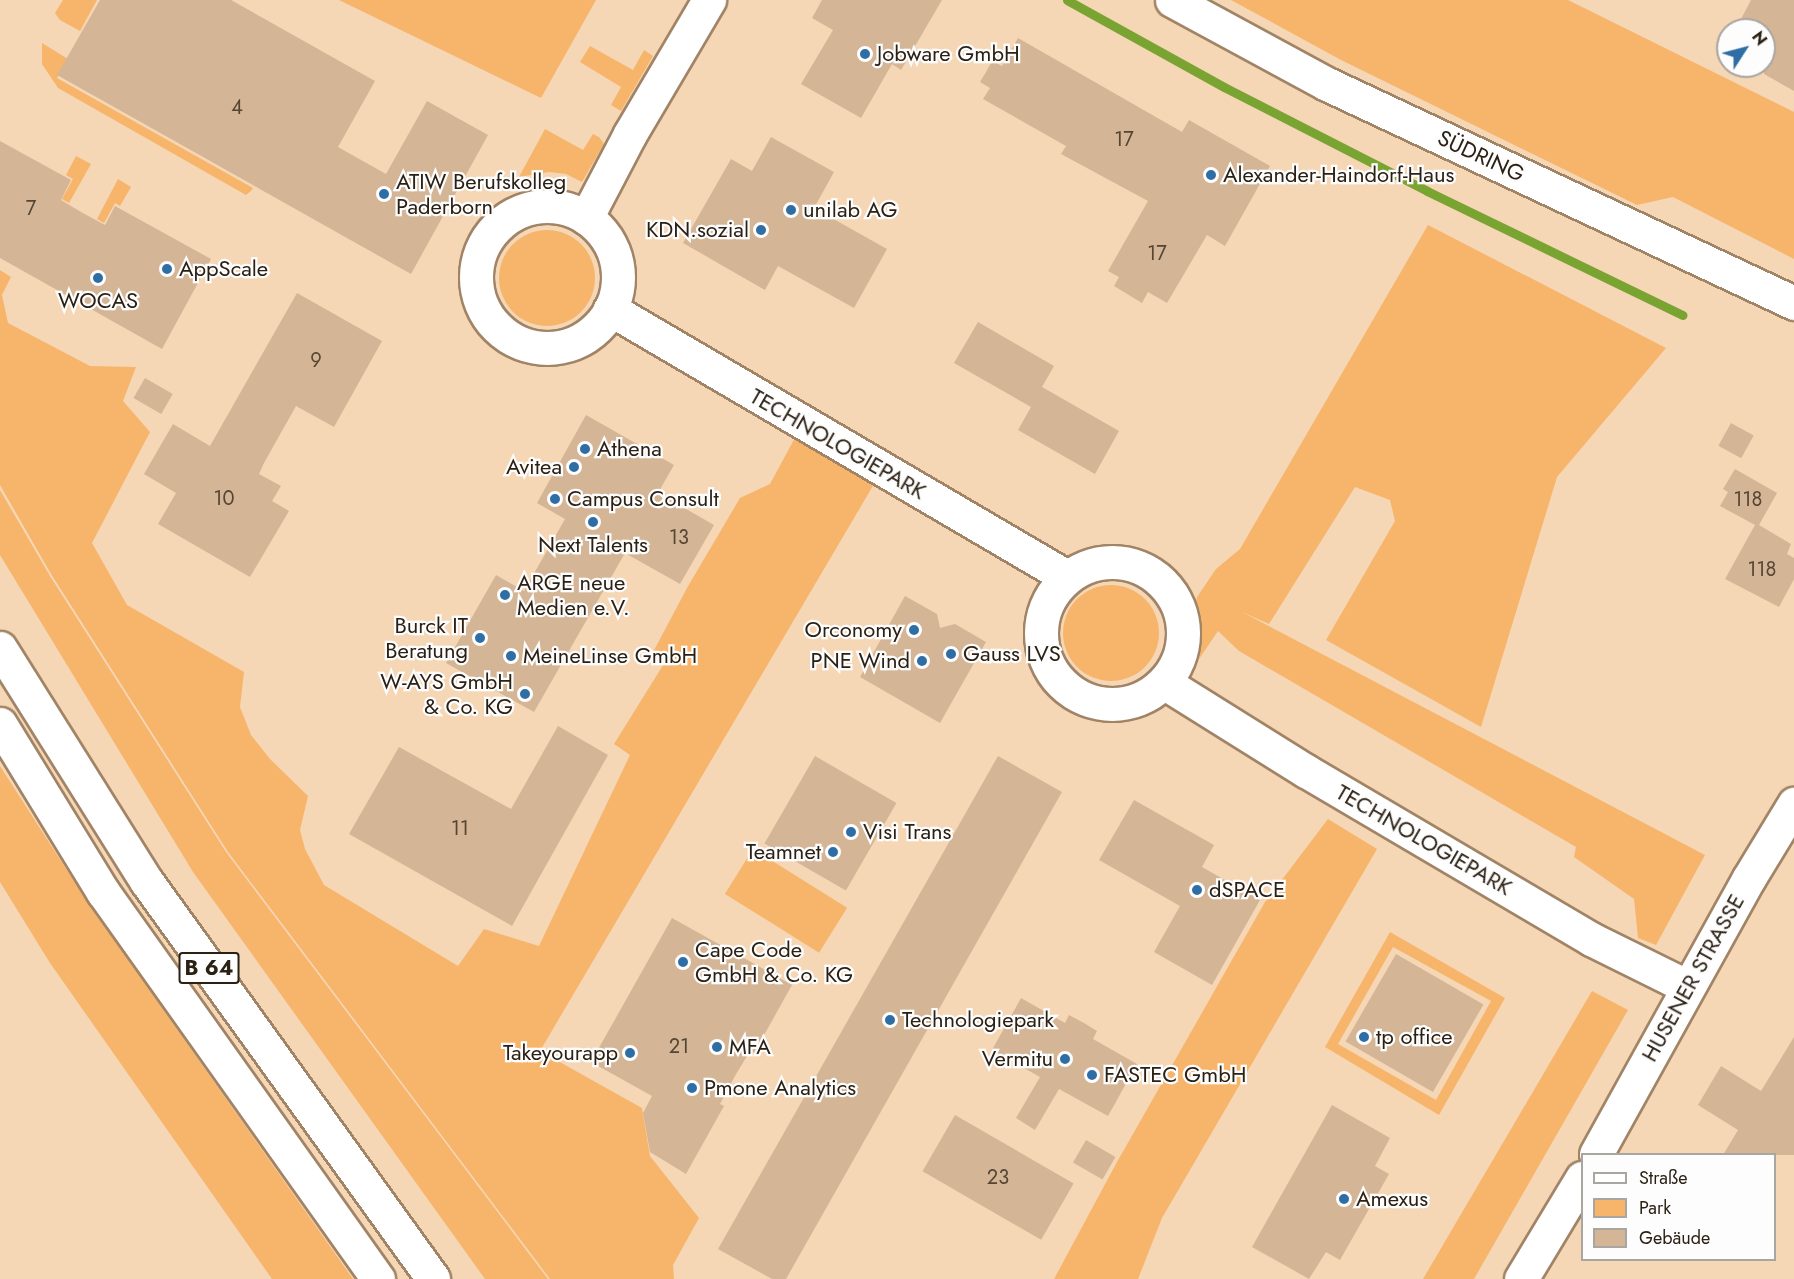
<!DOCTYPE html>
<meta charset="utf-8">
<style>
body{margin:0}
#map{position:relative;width:1794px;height:1279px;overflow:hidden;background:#f5d6b5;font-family:Jost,sans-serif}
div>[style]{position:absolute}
.green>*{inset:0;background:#f7b56c;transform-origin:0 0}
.round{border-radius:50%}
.stream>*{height:9px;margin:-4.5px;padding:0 4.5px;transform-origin:4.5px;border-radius:4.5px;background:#7aa432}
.building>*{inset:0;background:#d4b596;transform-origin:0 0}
.roads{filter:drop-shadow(2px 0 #a18466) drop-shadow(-2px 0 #a18466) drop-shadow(0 2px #a18466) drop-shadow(0 -2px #a18466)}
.minor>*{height:33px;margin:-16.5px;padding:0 16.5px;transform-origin:16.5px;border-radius:16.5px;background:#fff}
.minor>.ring{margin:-16.5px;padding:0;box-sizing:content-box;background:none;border:33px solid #fff;border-radius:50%}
.major>*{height:33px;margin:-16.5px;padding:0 16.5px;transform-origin:16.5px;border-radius:16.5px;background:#fff}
.highway>*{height:33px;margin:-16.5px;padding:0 16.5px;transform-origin:16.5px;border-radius:16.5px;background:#fff}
.dots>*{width:16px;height:16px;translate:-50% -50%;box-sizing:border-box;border:3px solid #fdfdfd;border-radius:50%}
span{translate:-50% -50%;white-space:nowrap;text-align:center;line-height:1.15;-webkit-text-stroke:4.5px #fdfdfd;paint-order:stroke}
.number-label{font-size:20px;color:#554534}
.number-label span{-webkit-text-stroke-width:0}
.shield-label span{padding:2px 4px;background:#fdfdfd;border:2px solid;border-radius:4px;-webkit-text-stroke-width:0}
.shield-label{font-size:21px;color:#2b2014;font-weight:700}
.poi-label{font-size:22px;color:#2b2014}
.left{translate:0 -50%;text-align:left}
.right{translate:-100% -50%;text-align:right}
.street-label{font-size:22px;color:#2b2014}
.legend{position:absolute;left:1581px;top:1153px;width:195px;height:108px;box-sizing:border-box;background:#fdfdfd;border:2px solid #a9a5a0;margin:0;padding:8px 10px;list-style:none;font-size:18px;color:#2b2014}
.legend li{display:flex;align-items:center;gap:12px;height:30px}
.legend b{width:30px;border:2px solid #a9a5a0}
.north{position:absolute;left:1716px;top:18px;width:60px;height:60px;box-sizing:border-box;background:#fdfdfd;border:2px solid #a9a5a0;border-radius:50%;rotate:54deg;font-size:16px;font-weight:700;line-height:24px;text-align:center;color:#2b2014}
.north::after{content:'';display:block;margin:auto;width:21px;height:27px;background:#2f6ea5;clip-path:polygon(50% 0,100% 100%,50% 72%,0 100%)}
</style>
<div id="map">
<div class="green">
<i style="clip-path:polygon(63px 0,97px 0,80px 31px,60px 20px,55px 13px)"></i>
<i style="clip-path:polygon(339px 0,596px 0,541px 98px)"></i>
<i style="clip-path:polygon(1231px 0,1568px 0,1794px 112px,1794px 259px,1673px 197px,1637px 205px,1341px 60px)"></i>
<i style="clip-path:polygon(42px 43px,68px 59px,57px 78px,253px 188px,251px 191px,246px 195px,58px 88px,42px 64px)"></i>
<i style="clip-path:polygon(590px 46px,633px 70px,644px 50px,653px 56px,621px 111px,611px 105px,621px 87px,580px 62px)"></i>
<i style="clip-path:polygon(545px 129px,583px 150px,593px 134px,599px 137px,604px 144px,582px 182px,566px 174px,549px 172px,519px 177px)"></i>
<i style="clip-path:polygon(76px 156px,91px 164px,69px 203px,62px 199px,73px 179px,66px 175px)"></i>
<i style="clip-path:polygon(118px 179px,131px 187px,120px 206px,115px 203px,104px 223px,97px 219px)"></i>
<i style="clip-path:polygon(1428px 225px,1666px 348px,1557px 477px,1481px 727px,1326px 640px,1395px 521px,1390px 500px,1355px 487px,1269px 624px,1242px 612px,1705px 855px,1656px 945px,1638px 938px,1634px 899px,1574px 857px,1576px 847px,1239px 651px,1218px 631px,1199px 659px,1201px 622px,1195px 607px,1197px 597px,1216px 569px,1240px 549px)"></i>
<i class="round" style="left:499px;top:230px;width:96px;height:96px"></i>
<i style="clip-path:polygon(0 270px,11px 277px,2px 295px,8px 323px,90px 366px,136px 367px,123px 401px,150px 432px,92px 543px,127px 605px,244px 672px,240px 707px,251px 735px,270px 759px,308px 796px,300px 830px,305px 849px,324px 885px,458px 966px,484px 929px,539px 946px,630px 755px,614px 744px,665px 662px,652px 654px,687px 588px,740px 498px,770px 484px,797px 434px,877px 479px,540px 1051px,642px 1108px,650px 1156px,699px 1218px,673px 1265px,674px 1279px,550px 1279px,228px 852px,51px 574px,0 485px)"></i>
<i style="clip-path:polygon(0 490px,50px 576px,226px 852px,548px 1279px,485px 1279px,193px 872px,0 555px)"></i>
<i class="round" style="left:1063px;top:585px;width:96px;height:96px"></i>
<i style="clip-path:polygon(0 766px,88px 903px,353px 1279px,272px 1279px,50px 963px,0 882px)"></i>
<i style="clip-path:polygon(1328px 819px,1377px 849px,1162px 1218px,1138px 1279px,1054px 1279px,1117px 1162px,1265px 902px)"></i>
<i style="left:753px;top:849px;width:111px;height:53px;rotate:32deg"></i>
<i style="clip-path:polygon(evenodd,1390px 932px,1505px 998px,1439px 1115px,1325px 1047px,1390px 932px,1393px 947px,1491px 1001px,1436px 1100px,1338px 1044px,1393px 947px)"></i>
<i style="clip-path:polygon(1592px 991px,1628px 1010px,1474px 1279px,1423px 1279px)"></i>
</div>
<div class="stream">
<i style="left:1067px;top:0;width:179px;rotate:29deg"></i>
<i style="left:1224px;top:87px;width:228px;rotate:27.1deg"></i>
<i style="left:1427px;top:191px;width:284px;rotate:25.9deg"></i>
</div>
<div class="building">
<i style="clip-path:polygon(100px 0,231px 0,375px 81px,338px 147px,386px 174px,427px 101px,488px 135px,411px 274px,57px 75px)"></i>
<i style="clip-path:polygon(822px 0,942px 0,901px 70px,892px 64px,861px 118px,801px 84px,833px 30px,812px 18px)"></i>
<i style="clip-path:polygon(1751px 0,1794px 0,1794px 91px,1764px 74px,1764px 30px,1741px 19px)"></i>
<i style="clip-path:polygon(1018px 38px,1182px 132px,1189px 120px,1270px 166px,1225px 246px,1207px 235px,1167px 303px,1148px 292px,1142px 303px,1114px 286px,1119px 277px,1108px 271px,1148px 201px,1061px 154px,1066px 146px,983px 99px,990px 88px,980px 82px,986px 72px,992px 61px,1002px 66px)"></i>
<i style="clip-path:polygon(771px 137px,834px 172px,814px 208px,887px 249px,854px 308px,778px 266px,765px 290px,683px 243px,731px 159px,752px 171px)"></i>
<i style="clip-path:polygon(0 141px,71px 180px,61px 200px,81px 212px,105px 225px,115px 206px,211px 259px,162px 349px,0 258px)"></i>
<i style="clip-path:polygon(297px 293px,382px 341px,334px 427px,296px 406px,264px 463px,259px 474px,281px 486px,272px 501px,289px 511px,250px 577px,158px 524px,176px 493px,144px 474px,173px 424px,210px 446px)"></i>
<i style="clip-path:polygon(978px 322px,1054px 366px,1042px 387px,1119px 431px,1095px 474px,1018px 430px,1031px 407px,954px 363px)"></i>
<i style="left:145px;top:378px;width:32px;height:23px;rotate:30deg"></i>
<i style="clip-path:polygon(586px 415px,674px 465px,658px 493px,714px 525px,680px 584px,625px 553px,534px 712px,446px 663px,496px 575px,524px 591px,565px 519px,537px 503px)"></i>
<i style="left:1731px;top:423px;width:26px;height:26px;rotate:29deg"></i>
<i style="clip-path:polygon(1735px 469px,1777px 493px,1759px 525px,1791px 544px,1787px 554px,1794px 558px,1794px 579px,1779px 607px,1725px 579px,1755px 525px,1720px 506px,1728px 492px,1723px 489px)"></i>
<i style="clip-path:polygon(905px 596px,937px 614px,940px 628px,955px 624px,986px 642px,940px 723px,860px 677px)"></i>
<i style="clip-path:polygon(558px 726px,608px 755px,512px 926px,349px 834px,399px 747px,511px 809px)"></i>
<i style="left:815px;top:756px;width:94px;height:101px;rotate:30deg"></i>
<i style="clip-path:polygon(998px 756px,1062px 792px,786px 1279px,772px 1279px,718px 1249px)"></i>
<i style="clip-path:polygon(1134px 800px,1214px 845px,1202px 867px,1260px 900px,1212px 985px,1154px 952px,1180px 906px,1099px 860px)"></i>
<i style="clip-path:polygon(672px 918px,792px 985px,754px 1053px,750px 1051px,735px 1076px,720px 1104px,724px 1106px,686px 1174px,650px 1152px,643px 1113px,652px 1096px,591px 1062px)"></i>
<i style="left:1396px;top:954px;width:101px;height:101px;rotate:30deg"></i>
<i style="clip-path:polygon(1021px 998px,1065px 1023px,1069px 1015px,1084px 1023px,1097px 1031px,1093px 1039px,1137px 1064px,1108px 1116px,1059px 1089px,1035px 1130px,1016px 1118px,1040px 1077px,992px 1050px)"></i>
<i style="clip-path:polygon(1794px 1037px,1794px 1155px,1723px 1155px,1738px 1130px,1698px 1105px,1721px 1066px,1761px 1091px)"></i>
<i style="clip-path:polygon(1332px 1105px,1390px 1138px,1375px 1166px,1389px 1174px,1340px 1260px,1326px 1252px,1309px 1279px,1252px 1247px)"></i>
<i style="left:955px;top:1115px;width:137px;height:65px;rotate:30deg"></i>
<i style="left:1086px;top:1140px;width:34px;height:26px;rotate:30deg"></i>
</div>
<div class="roads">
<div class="minor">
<i class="ring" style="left:476px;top:206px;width:109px;height:109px"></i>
<i style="left:586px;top:218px;width:95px;rotate:-62.4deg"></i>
<i style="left:630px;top:134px;width:156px;rotate:-59.5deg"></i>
<i style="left:610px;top:309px;width:530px;rotate:30.39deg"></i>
<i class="ring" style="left:1041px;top:562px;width:109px;height:109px"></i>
<i style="left:1165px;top:683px;width:166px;rotate:32deg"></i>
<i style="left:1306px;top:771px;width:331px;rotate:30.5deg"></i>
<i style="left:1591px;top:939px;width:108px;rotate:26.3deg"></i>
<i style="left:1596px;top:1154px;width:316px;rotate:-61deg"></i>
<i style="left:1749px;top:878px;width:87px;rotate:-58.7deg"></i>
<i style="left:1521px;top:1279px;width:118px;rotate:-58.9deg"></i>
</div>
<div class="major">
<i style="left:1172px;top:0;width:176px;rotate:28.5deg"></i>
<i style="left:1327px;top:84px;width:516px;rotate:25.12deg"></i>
</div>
<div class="highway">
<i style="left:0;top:648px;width:276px;rotate:57.9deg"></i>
<i style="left:147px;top:882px;width:489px;rotate:54.2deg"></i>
<i style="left:0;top:724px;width:197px;rotate:58.5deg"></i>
<i style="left:103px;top:892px;width:475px;rotate:54.6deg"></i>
</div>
</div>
<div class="dots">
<i style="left:865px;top:54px;background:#2f6ea5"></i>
<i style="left:1211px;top:175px;background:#2f6ea5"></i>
<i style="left:384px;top:194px;background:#2f6ea5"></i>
<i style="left:791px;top:210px;background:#2f6ea5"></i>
<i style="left:761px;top:230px;background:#2f6ea5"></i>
<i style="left:167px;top:269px;background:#2f6ea5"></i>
<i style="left:98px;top:278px;background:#2f6ea5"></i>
<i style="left:585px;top:449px;background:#2f6ea5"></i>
<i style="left:574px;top:467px;background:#2f6ea5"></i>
<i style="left:555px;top:499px;background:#2f6ea5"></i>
<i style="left:593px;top:522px;background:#2f6ea5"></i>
<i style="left:505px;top:595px;background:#2f6ea5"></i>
<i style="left:914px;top:630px;background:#2f6ea5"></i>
<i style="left:480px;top:638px;background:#2f6ea5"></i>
<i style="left:951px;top:654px;background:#2f6ea5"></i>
<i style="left:511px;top:656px;background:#2f6ea5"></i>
<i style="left:922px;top:661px;background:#2f6ea5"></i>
<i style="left:525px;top:694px;background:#2f6ea5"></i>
<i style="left:851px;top:832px;background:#2f6ea5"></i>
<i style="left:833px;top:852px;background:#2f6ea5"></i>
<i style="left:1197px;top:890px;background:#2f6ea5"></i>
<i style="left:683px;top:962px;background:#2f6ea5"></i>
<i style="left:890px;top:1020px;background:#2f6ea5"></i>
<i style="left:1364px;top:1037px;background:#2f6ea5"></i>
<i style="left:717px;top:1047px;background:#2f6ea5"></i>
<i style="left:630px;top:1053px;background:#2f6ea5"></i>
<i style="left:1065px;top:1059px;background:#2f6ea5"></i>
<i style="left:1092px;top:1075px;background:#2f6ea5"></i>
<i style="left:692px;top:1088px;background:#2f6ea5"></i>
<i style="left:1344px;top:1199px;background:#2f6ea5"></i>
</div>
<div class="number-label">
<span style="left:237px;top:107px">4</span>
<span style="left:1124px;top:139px">17</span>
<span style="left:31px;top:208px">7</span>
<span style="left:1157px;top:253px">17</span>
<span style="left:316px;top:360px">9</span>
<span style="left:224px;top:498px">10</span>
<span style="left:1748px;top:499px">118</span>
<span style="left:679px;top:537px">13</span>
<span style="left:1762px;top:569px">118</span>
<span style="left:460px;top:828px">11</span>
<span style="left:679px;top:1046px">21</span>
<span style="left:998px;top:1177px">23</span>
</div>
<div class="shield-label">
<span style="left:209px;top:968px">B 64</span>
</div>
<div class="poi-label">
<span class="left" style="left:877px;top:54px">Jobware GmbH</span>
<span class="left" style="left:1223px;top:175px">Alexander-Haindorf-Haus</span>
<span class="left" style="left:396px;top:194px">ATIW Berufskolleg<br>Paderborn</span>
<span class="left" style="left:803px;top:210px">unilab AG</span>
<span class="right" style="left:749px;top:230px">KDN.sozial</span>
<span class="left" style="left:179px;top:269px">AppScale</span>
<span style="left:98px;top:301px">WOCAS</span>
<span class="left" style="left:597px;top:449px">Athena</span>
<span class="right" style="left:562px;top:467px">Avitea</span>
<span class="left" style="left:567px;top:499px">Campus Consult</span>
<span style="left:593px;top:545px">Next Talents</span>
<span class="left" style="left:517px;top:595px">ARGE neue<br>Medien e.V.</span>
<span class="right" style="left:468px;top:638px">Burck IT<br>Beratung</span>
<span class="right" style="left:902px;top:630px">Orconomy</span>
<span class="left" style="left:963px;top:654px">Gauss LVS</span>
<span class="left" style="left:523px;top:656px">MeineLinse GmbH</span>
<span class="right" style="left:910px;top:661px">PNE Wind</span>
<span class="right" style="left:513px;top:694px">W-AYS GmbH<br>&amp; Co. KG</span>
<span class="left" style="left:863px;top:832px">Visi Trans</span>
<span class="right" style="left:821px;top:852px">Teamnet</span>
<span class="left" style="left:1209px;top:890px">dSPACE</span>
<span class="left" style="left:695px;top:962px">Cape Code<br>GmbH &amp; Co. KG</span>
<span class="left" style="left:902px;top:1020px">Technologiepark</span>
<span class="left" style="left:1376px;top:1037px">tp office</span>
<span class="left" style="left:729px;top:1047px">MFA</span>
<span class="right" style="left:618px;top:1053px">Takeyourapp</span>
<span class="right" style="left:1053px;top:1059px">Vermitu</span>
<span class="left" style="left:1104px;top:1075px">FASTEC GmbH</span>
<span class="left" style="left:704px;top:1088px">Pmone Analytics</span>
<span class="left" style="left:1356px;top:1199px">Amexus</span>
</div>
<div class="street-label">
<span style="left:1481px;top:156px;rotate:25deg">SÜDRING</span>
<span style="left:838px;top:444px;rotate:30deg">TECHNOLOGIEPARK</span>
<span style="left:1424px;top:840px;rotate:30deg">TECHNOLOGIEPARK</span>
<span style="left:1693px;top:978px;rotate:-61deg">HUSENER STRASSE</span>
</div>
<ul class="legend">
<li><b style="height:8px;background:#fff"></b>Straße</li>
<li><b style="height:16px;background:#f7b56c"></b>Park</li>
<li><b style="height:16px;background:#d4b596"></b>Gebäude</li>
</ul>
<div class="north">N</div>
</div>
